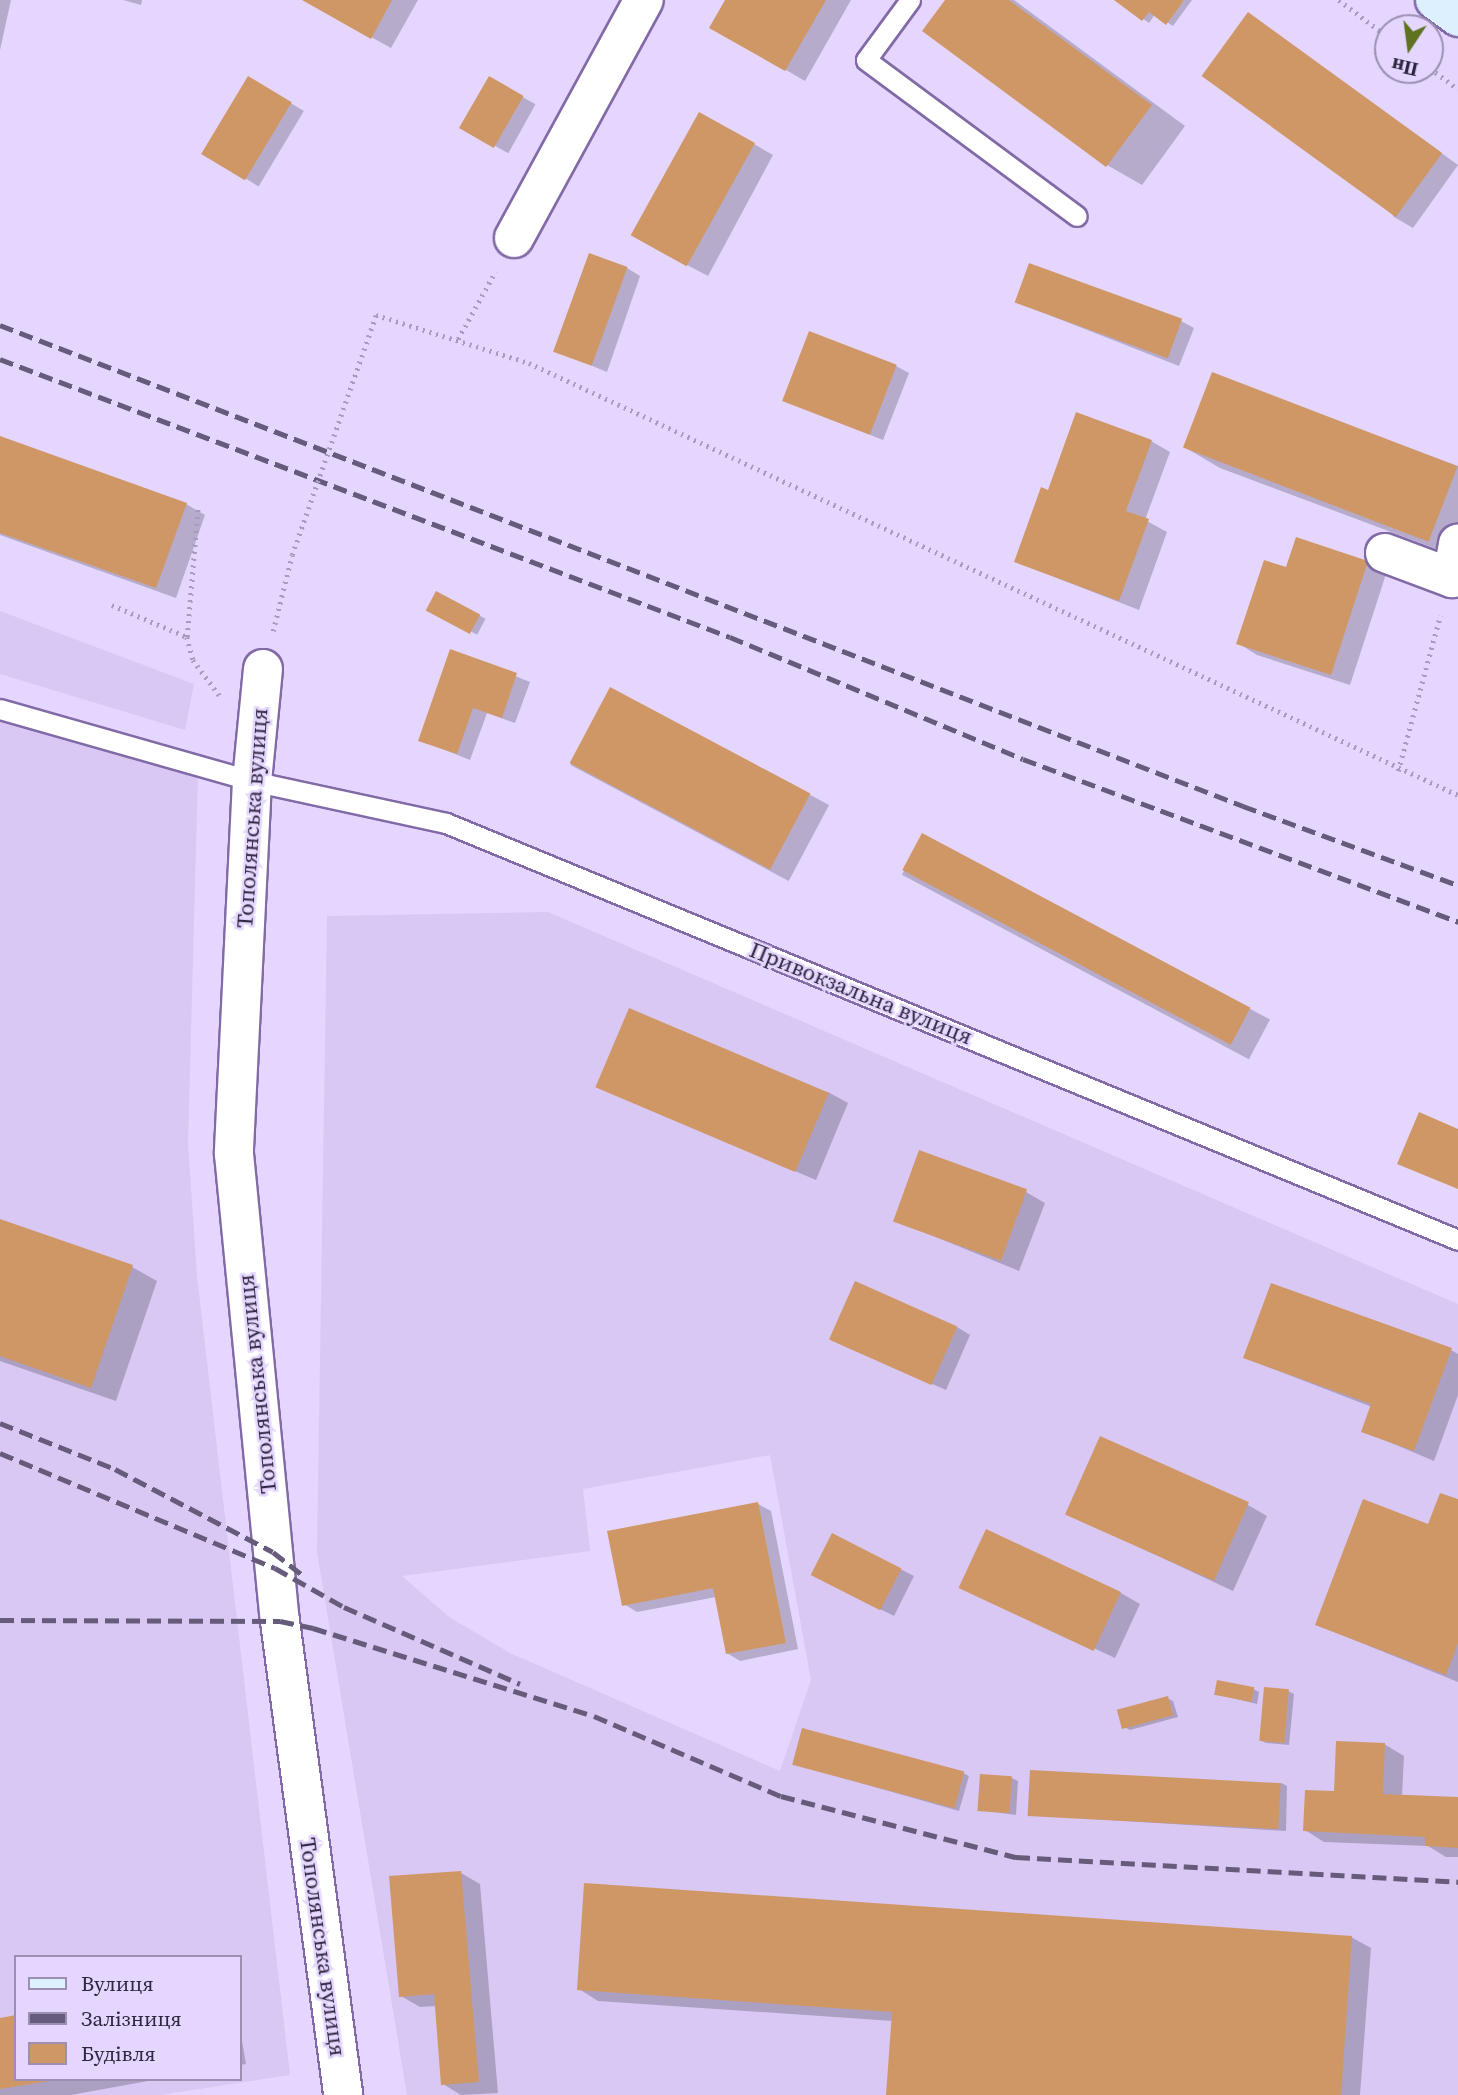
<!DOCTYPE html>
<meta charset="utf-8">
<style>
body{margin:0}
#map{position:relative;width:1458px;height:2095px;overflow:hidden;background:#e4d6fe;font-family:"Source Serif 4",serif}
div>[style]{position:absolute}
.built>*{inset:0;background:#d8c8f3}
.shadow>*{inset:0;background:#0003;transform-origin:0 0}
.building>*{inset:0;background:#d09766;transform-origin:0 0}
.path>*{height:4.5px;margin-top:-2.25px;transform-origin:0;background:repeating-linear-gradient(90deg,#a89bbe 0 2px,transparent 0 7px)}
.roads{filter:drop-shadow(2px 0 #816aa6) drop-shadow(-2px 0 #816aa6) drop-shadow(0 2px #816aa6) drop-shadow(0 -2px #816aa6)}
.service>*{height:19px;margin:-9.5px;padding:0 9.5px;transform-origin:9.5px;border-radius:9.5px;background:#fff}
.minor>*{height:38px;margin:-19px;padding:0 19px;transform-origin:19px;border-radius:19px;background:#fff}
.secondary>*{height:38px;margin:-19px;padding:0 19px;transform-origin:19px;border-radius:19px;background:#dcf0fe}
.rail>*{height:5px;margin-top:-2.5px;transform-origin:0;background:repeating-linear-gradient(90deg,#665b7a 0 14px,transparent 0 21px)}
.path-bridge>*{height:4.5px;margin-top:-2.25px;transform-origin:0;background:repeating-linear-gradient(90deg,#a89bbe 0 2px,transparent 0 7px)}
span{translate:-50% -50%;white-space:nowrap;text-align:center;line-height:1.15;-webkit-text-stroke:5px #e4d6fe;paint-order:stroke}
.street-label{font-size:23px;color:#2f253f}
.legend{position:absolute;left:14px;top:1955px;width:228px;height:126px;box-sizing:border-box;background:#e4d6fe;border:2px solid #9c8fb2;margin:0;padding:9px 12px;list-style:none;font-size:21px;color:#2f253f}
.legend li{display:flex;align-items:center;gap:14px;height:35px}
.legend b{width:35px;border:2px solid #9c8fb2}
.north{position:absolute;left:1374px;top:14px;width:70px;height:70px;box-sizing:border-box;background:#e4d6fe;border:2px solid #9c8fb2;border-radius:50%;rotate:193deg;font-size:19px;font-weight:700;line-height:28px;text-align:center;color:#2f253f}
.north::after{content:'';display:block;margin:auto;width:24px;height:32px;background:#5f7220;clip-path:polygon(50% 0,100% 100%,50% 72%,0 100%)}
</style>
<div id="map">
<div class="built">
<i style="clip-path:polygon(0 611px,194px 684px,185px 730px,0 674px)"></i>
<i style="clip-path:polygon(evenodd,0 698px,198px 772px,188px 1143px,197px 1276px,290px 2075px,160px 2095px,0 2095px,0 698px,16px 1957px,240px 1957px,240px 2079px,16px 2079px,16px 1957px)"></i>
<i style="clip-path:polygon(evenodd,548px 912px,1458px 1304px,1458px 2095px,407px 2095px,317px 1552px,327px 916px,548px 912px,770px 1455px,811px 1680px,780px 1771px,510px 1653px,449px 1617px,402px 1576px,590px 1551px,583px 1489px,770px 1455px)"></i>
</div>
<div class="shadow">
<i style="clip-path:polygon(0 0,11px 0,0 50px)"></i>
<i style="clip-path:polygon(123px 0,142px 0,141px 5px)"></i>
<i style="clip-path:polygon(304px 0,418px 0,391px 48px)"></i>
<i style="clip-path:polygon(727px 0,851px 0,805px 81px,712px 27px)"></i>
<i style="clip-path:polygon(947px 0,1014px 0,1185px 126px,1142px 185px,1107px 165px,924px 31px)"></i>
<i style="clip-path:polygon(1117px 0,1192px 0,1173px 26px,1155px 14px,1149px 23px)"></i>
<i style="clip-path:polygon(1249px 14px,1458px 165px,1413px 228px,1394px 217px)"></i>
<i style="left:249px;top:78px;width:64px;height:88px;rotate:31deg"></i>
<i style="left:490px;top:79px;width:52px;height:56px;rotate:29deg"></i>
<i style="clip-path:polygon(754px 144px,773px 155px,708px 276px,653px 247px)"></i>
<i style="clip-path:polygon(627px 268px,640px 276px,607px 372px,556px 351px)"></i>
<i style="clip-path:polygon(1016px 302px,1181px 321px,1194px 328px,1179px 366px)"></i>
<i style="clip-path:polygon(896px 366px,909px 373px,883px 440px,784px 401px)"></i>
<i style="clip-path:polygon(1213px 375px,1458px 466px,1458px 557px,1220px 468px,1186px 448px)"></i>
<i style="clip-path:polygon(0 438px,186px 504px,205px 515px,176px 598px,0 535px)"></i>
<i style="clip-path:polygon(1151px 441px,1170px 452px,1145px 520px,1167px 532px,1139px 610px,1016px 562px,1049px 492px)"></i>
<i style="clip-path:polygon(1367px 563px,1386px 574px,1350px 685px,1257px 655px,1238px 643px,1287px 569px)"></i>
<i style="left:437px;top:593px;width:55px;height:18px;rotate:28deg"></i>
<i style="clip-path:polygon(451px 651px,530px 682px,515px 723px,487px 713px,470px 760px,420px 740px)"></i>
<i style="left:611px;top:689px;width:247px;height:86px;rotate:28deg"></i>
<i style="left:923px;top:835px;width:393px;height:45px;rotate:28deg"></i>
<i style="clip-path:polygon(598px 1087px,828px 1092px,848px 1103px,816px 1180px)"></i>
<i style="clip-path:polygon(1026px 1192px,1045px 1203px,1019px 1271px,894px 1220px)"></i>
<i style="clip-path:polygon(0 1221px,132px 1267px,157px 1281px,116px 1401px,0 1361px)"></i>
<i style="clip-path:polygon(957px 1327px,970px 1335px,946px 1390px,844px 1346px)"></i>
<i style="clip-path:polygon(1451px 1350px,1458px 1354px,1458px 1395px,1434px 1461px,1363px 1431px,1372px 1407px,1245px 1358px)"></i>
<i style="clip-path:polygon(1458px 1501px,1458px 1682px,1317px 1625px)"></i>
<i style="clip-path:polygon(758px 1504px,771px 1511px,798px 1649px,740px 1661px,727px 1653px,716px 1597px,637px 1612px,624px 1604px)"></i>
<i style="clip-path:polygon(1248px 1505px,1267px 1516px,1233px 1591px,1066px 1513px)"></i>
<i style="clip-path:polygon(833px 1535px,914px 1576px,894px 1616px,825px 1582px)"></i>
<i style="clip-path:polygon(961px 1587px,1121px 1593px,1140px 1604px,1115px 1658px)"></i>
<i style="clip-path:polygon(1253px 1689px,1259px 1692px,1257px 1704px,1216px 1694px)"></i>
<i style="clip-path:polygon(1288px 1691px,1294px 1694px,1289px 1745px,1266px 1743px,1260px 1740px)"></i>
<i style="clip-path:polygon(1167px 1698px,1173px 1701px,1178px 1717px,1130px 1730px,1124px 1727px)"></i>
<i style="clip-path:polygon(1384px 1744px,1404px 1756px,1402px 1796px,1458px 1798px,1458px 1857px,1446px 1857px,1428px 1846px,1324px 1842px,1305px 1830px)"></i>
<i style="clip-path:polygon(794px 1764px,963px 1773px,969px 1776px,959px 1811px)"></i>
<i style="clip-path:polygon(1012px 1778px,1018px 1781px,1016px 1815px,979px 1810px)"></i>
<i style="clip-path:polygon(1281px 1783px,1287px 1786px,1286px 1831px,1029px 1815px)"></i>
<i style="clip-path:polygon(461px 1873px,480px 1884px,498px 2093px,461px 2095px,443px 2084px,437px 2006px,420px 2007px,401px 1996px)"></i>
<i style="clip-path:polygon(1351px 1937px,1371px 1948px,1360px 2095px,888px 2095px,893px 2021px,598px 2001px,579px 1989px)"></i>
<i style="clip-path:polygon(0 2019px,16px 2079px,159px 2079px,71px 2095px,0 2095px)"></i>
<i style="clip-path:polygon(240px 2030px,246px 2064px,240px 2065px)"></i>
</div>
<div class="building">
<i style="clip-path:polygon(302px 0,392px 0,371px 39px)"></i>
<i style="clip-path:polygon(725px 0,826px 0,785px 71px,709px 28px)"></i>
<i style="clip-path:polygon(945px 0,1009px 0,1152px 105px,1106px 167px,922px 31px)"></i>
<i style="clip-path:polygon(1114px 0,1184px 0,1166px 25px,1149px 12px,1142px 21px)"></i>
<i style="left:1248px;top:12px;width:240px;height:79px;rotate:36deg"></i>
<i style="left:248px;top:76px;width:51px;height:91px;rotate:31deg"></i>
<i style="left:489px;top:76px;width:40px;height:60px;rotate:30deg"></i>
<i style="left:699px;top:112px;width:64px;height:141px;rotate:29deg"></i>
<i style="left:589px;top:253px;width:41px;height:105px;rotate:20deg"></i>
<i style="left:1029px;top:263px;width:163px;height:42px;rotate:20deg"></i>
<i style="left:809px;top:331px;width:94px;height:75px;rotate:21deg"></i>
<i style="left:1212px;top:372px;width:263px;height:81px;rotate:21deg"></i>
<i style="clip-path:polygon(1076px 412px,1152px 440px,1126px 511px,1149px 519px,1119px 601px,1014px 562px,1041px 487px,1048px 490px)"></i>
<i style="clip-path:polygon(0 436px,187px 503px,156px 588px,0 533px)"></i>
<i style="clip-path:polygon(1296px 537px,1368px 561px,1331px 675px,1236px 644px,1264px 560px,1286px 567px)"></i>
<i style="left:436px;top:591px;width:50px;height:22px;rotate:28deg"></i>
<i style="clip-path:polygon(450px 649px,517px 673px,502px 718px,473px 708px,457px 754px,418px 741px)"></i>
<i style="left:610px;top:687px;width:227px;height:86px;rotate:28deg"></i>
<i style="left:922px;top:833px;width:372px;height:42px;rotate:28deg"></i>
<i style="left:629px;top:1008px;width:217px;height:86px;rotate:23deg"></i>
<i style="clip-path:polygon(1419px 1112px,1458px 1129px,1458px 1189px,1397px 1164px)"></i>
<i style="left:919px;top:1150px;width:115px;height:76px;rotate:20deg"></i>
<i style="clip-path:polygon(0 1219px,133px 1265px,91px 1388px,0 1356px)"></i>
<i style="left:855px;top:1281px;width:112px;height:64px;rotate:24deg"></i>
<i style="clip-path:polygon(1271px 1283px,1452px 1348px,1414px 1451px,1361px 1432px,1371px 1404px,1243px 1358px)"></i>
<i style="left:1100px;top:1436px;width:163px;height:86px;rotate:24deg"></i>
<i style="clip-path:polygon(1440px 1493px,1458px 1499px,1458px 1643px,1446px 1675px,1315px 1625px,1363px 1499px,1428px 1524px)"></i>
<i style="clip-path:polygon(758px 1502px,786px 1643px,726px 1654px,713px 1588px,622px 1606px,607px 1531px)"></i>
<i style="left:986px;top:1529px;width:149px;height:65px;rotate:25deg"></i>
<i style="left:832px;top:1533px;width:78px;height:47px;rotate:27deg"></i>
<i style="left:1217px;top:1680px;width:38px;height:15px;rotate:11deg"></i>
<i style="left:1264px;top:1687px;width:25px;height:54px;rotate:5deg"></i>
<i style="left:1168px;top:1696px;width:20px;height:53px;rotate:75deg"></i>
<i style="left:802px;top:1728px;width:168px;height:38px;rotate:15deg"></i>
<i style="clip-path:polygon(1336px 1741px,1385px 1743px,1383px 1794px,1458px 1797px,1458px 1848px,1425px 1846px,1425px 1837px,1303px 1831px,1305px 1790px,1334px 1791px)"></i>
<i style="left:1030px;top:1770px;width:251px;height:46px;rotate:3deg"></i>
<i style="left:980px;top:1774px;width:32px;height:37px;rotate:4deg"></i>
<i style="clip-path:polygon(461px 1871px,479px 2082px,441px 2085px,434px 1994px,399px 1997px,389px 1876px)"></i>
<i style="clip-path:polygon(584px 1883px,1352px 1936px,1341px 2095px,886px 2095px,892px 2012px,577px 1990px)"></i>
<i style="clip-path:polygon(16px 2015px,16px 2079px,49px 2081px,0 2089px,0 2018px)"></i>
</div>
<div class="path">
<i style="left:1339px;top:0;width:61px;rotate:37.1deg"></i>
<i style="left:1430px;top:68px;width:35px;rotate:37deg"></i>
<i style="left:376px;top:315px;width:160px;rotate:17.4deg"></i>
<i style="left:529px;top:363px;width:1025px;rotate:24.94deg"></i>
<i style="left:458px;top:339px;width:77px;rotate:-61.1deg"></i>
<i style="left:112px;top:605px;width:82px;rotate:23.1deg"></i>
<i style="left:187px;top:637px;width:24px;rotate:75deg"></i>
<i style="left:193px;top:660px;width:45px;rotate:53.1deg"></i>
<i style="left:273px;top:631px;width:78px;rotate:-76deg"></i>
<i style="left:187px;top:637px;width:130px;rotate:-85.2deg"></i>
<i style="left:1398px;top:771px;width:161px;rotate:-74.8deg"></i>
</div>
<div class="roads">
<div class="service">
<i style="left:910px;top:0;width:74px;rotate:126.3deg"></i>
<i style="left:866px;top:60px;width:262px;rotate:36.5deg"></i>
<i style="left:0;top:709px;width:262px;rotate:15.9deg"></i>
<i style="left:252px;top:781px;width:198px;rotate:12.2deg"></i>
<i style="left:446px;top:823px;width:1095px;rotate:22.39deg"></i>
</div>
<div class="minor">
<i style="left:514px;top:238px;width:271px;rotate:-61.4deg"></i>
<i style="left:1385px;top:553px;width:72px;rotate:20.5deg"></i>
<i style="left:1452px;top:578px;width:35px;rotate:-80deg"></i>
<i style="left:263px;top:669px;width:113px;rotate:95.6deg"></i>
<i style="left:252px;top:781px;width:373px;rotate:92.8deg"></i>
<i style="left:234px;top:1154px;width:469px;rotate:84.4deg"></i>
<i style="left:280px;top:1621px;width:478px;rotate:82.4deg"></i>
</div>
<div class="secondary">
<i style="left:1435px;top:0;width:29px;rotate:36deg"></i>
</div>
</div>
<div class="rail">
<i style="left:0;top:325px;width:1333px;rotate:21.15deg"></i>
<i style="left:1243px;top:806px;width:229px;rotate:20.2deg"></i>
<i style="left:0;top:359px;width:781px;rotate:20.85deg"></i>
<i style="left:730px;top:637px;width:317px;rotate:22.6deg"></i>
<i style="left:1023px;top:759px;width:465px;rotate:20.5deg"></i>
<i style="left:0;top:1423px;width:124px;rotate:21.8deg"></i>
<i style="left:115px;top:1469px;width:178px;rotate:27.7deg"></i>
<i style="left:273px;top:1552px;width:41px;rotate:38deg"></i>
<i style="left:0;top:1453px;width:298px;rotate:22.7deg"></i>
<i style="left:275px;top:1568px;width:79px;rotate:29.5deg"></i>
<i style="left:344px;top:1607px;width:192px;rotate:23.6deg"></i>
<i style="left:0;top:1620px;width:280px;rotate:0.2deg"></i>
<i style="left:280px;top:1621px;width:34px;rotate:12deg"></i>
<i style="left:313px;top:1628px;width:294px;rotate:17.4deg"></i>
<i style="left:594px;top:1716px;width:203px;rotate:23.2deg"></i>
<i style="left:781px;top:1796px;width:243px;rotate:14.6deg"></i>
<i style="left:1016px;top:1857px;width:443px;rotate:3.2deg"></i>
</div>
<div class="path-bridge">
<i style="left:292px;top:555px;width:254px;rotate:-70.7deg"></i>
</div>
<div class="street-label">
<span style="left:252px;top:818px;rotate:-86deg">Тополянська вулиця</span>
<span style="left:861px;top:993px;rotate:22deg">Привокзальна вулиця</span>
<span style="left:257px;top:1384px;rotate:-96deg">Тополянська вулиця</span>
<span style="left:323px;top:1947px;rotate:82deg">Тополянська вулиця</span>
</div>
<ul class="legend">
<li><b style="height:9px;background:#dcf0fe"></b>Вулиця</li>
<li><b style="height:9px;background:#665b7a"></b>Залізниця</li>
<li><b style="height:19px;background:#d09766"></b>Будівля</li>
</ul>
<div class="north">Пн</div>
</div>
